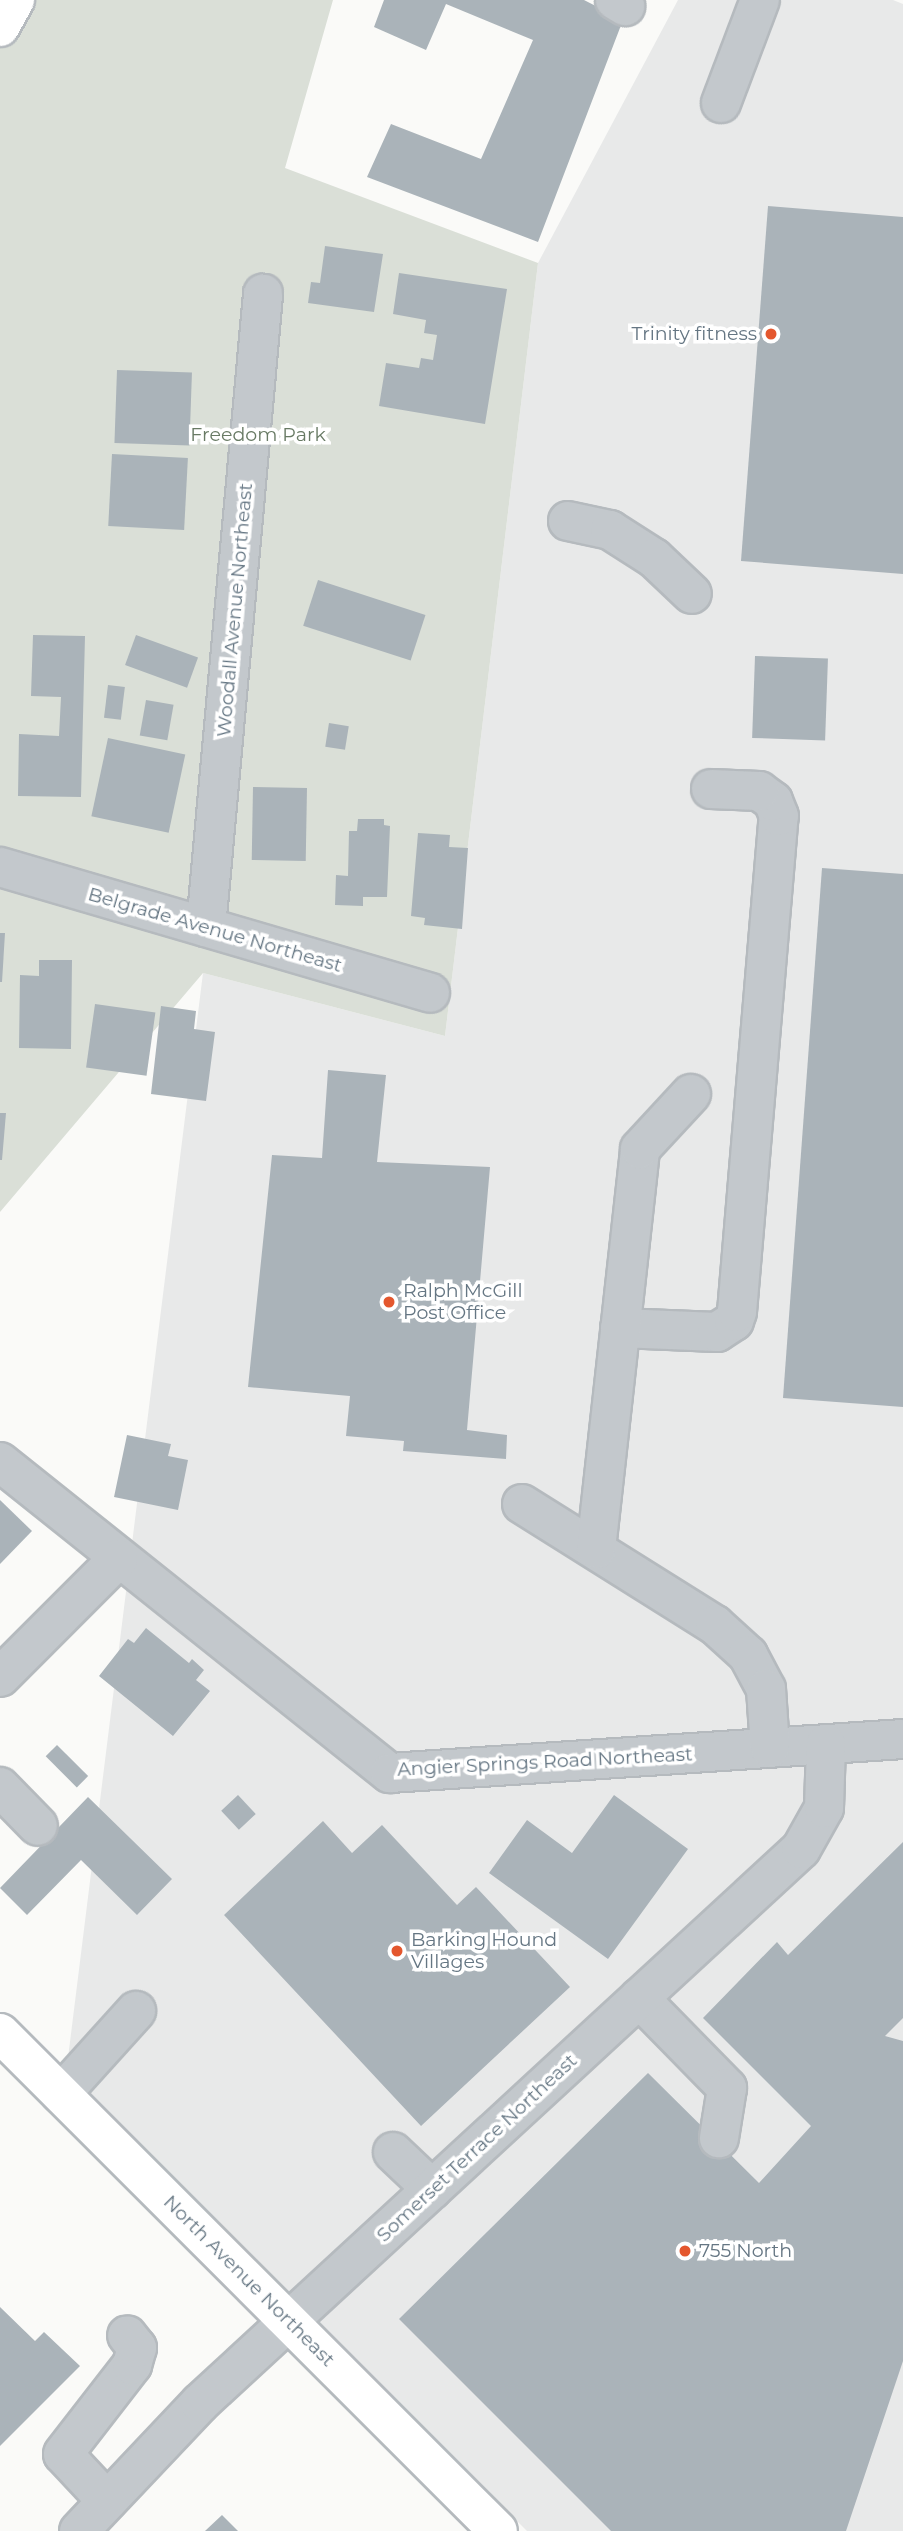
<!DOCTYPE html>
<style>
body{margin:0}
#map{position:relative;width:903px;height:2531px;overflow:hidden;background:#fafaf8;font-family:Montserrat,sans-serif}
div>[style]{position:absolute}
.built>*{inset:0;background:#e8e9e9}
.green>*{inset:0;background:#dadfd7}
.building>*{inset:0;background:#aab3b9;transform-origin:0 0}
.roads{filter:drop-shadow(2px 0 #b5babe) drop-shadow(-2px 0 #b5babe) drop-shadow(0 2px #b5babe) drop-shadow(0 -2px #b5babe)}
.minor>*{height:38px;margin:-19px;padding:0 19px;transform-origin:19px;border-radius:19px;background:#c3c8cc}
.major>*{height:38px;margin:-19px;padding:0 19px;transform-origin:19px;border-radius:19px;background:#fff}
.highway>*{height:38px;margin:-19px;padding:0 19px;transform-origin:19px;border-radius:19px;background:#fff}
.dots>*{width:19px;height:19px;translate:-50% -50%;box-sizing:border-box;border:4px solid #fff;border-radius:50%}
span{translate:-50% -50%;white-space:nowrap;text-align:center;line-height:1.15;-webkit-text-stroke:7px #fff;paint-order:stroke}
.poi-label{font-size:19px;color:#657683}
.right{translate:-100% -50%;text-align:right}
.left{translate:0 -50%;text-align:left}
.park-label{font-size:19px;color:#687a64}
.street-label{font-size:19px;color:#657683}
</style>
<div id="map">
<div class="built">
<i style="clip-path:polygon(678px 0,893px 0,903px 4px,903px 2531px,527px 2531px,311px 2316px,64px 2090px,203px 973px,445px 1036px,538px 263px)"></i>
</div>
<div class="green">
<i style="clip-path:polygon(0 0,333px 0,285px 168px,538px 263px,445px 1036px,203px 973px,0 1212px)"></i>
</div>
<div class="building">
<i style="clip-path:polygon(384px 0,584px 0,623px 20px,538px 242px,367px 177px,391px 124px,481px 159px,533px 40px,446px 4px,426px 50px,374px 27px)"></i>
<i style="clip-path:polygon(768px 206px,903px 217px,903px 574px,741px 561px)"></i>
<i style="clip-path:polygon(325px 246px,383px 254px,374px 312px,308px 303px,311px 282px,320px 283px)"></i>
<i style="clip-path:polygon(399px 273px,507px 289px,485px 424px,379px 406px,386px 363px,419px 368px,421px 358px,433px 360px,437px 335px,424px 333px,426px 320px,393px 314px)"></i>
<i style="left:117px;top:370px;width:75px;height:73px;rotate:2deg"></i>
<i style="left:112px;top:454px;width:76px;height:72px;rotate:3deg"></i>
<i style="left:318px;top:580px;width:113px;height:48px;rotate:18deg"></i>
<i style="clip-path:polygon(33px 635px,85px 636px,81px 797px,18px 796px,19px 734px,59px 736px,61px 697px,31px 696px)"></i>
<i style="left:136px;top:635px;width:66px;height:32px;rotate:20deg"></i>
<i style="left:755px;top:656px;width:73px;height:82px;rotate:2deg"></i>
<i style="left:108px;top:685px;width:17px;height:33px;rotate:7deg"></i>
<i style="left:146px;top:700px;width:28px;height:36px;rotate:10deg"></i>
<i style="left:329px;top:723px;width:20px;height:24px;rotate:9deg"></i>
<i style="left:108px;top:738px;width:79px;height:80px;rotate:12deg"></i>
<i style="left:253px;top:787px;width:54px;height:73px;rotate:1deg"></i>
<i style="clip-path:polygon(358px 819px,384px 819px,384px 825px,390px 826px,387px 897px,363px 897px,363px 906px,335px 905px,336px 875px,348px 876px,349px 831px,357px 831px)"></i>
<i style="clip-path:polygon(418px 833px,450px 835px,449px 847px,468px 848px,462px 929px,424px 925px,425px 918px,411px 916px)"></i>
<i style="clip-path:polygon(822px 868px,903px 874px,903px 1407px,783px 1398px)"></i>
<i style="clip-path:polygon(0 933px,5px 933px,2px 982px,0 982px)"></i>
<i style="clip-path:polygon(39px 960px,72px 960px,71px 1049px,19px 1048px,20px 975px,39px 976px)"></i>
<i style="left:95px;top:1004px;width:61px;height:64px;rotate:8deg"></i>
<i style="clip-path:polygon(161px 1006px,196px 1011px,194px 1029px,215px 1032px,206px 1101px,151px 1094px)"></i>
<i style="clip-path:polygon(328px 1070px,386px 1075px,377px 1162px,490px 1167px,467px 1430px,507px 1435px,506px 1459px,403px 1451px,404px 1441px,346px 1436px,350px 1396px,248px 1387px,272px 1155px,322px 1158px)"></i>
<i style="clip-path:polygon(0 1113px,6px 1113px,2px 1160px,0 1160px)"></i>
<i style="clip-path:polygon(127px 1435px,171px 1444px,168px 1456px,188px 1460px,178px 1510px,114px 1497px)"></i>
<i style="clip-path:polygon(0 1500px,32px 1531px,0 1564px)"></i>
<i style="clip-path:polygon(146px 1628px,189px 1663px,192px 1659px,204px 1670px,196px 1680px,210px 1691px,173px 1736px,99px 1676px,128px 1639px,134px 1643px)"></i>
<i style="left:57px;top:1745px;width:44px;height:16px;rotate:45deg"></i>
<i style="left:238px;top:1795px;width:26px;height:23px;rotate:47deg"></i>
<i style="clip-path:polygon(614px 1795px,688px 1849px,608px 1959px,489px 1873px,527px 1820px,572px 1853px)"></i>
<i style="clip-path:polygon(88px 1797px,172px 1879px,137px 1915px,81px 1860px,27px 1915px,0 1888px)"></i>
<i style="clip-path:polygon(323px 1821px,352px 1853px,382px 1825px,457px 1905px,476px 1887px,570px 1987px,421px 2126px,224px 1915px)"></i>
<i style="clip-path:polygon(903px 1842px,903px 2018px,885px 2036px,903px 2041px,903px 2361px,846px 2531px,611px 2531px,399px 2319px,648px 2073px,759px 2183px,811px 2126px,703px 2018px,777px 1942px,788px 1955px)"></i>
<i style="clip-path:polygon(0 2307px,35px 2341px,44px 2332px,80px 2366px,0 2446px)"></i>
<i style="clip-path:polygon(222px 2515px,238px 2531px,205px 2531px)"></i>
</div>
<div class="roads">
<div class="minor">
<i style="left:615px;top:0;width:12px;rotate:31deg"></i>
<i style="left:721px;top:103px;width:110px;rotate:-69.3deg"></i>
<i style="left:568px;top:521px;width:43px;rotate:12.1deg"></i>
<i style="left:610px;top:530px;width:52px;rotate:32.5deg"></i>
<i style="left:654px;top:558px;width:52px;rotate:43.5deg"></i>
<i style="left:0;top:867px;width:448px;rotate:16.3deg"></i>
<i style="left:206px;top:927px;width:636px;rotate:-84.85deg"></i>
<i style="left:620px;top:1328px;width:97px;rotate:2.4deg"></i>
<i style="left:717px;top:1332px;width:20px;rotate:-33deg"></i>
<i style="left:734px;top:1321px;width:9px;rotate:-72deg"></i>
<i style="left:737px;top:1312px;width:498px;rotate:-85.2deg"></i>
<i style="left:779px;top:816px;width:16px;rotate:-112deg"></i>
<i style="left:773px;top:801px;width:17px;rotate:-144deg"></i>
<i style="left:759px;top:791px;width:48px;rotate:-177.6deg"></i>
<i style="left:0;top:1462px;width:499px;rotate:38.6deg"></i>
<i style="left:390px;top:1773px;width:514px;rotate:-3.79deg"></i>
<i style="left:522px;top:1504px;width:228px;rotate:32.1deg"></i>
<i style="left:715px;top:1625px;width:45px;rotate:42.3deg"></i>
<i style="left:748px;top:1655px;width:38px;rotate:62deg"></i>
<i style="left:766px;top:1689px;width:59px;rotate:86.1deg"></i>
<i style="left:596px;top:1549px;width:402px;rotate:-83.7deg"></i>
<i style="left:640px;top:1149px;width:75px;rotate:-47.2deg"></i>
<i style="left:0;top:1677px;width:167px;rotate:-45deg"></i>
<i style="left:0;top:1787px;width:54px;rotate:45.7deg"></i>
<i style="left:639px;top:1998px;width:126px;rotate:45.6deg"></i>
<i style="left:727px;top:2088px;width:51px;rotate:99.1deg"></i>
<i style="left:61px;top:2094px;width:112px;rotate:-47.9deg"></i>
<i style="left:393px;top:2152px;width:54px;rotate:43.5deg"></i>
<i style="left:107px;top:2501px;width:64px;rotate:-133.1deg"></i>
<i style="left:63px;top:2454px;width:113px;rotate:-52.2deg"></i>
<i style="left:132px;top:2365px;width:18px;rotate:-74deg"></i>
<i style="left:137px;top:2348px;width:16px;rotate:-128deg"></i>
<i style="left:79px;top:2531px;width:176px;rotate:-46.6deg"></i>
<i style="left:200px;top:2403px;width:817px;rotate:-42.67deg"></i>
<i style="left:801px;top:1849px;width:47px;rotate:-60.7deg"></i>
<i style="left:824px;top:1808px;width:64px;rotate:-88.2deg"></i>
</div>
<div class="major">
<i style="left:0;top:2033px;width:704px;rotate:45deg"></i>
</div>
<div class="highway">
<i style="left:0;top:27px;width:31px;rotate:-61deg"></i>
</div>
</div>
<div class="dots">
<i style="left:771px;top:334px;background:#e4572e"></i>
<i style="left:389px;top:1302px;background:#e4572e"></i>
<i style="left:397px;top:1951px;background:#e4572e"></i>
<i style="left:685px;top:2251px;background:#e4572e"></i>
</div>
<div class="poi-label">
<span class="right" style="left:757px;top:334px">Trinity fitness</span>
<span class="left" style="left:403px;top:1302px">Ralph McGill<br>Post Office</span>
<span class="left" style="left:411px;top:1951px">Barking Hound<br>Villages</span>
<span class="left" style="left:699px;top:2251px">755 North</span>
</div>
<div class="park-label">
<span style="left:258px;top:435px">Freedom Park</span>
</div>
<div class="street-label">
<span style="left:235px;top:610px;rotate:-85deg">Woodall Avenue Northeast</span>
<span style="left:215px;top:930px;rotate:16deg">Belgrade Avenue Northeast</span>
<span style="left:545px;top:1762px;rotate:-3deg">Angier Springs Road Northeast</span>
<span style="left:477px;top:2148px;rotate:-43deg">Somerset Terrace Northeast</span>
<span style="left:249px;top:2281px;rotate:45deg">North Avenue Northeast</span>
</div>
</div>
